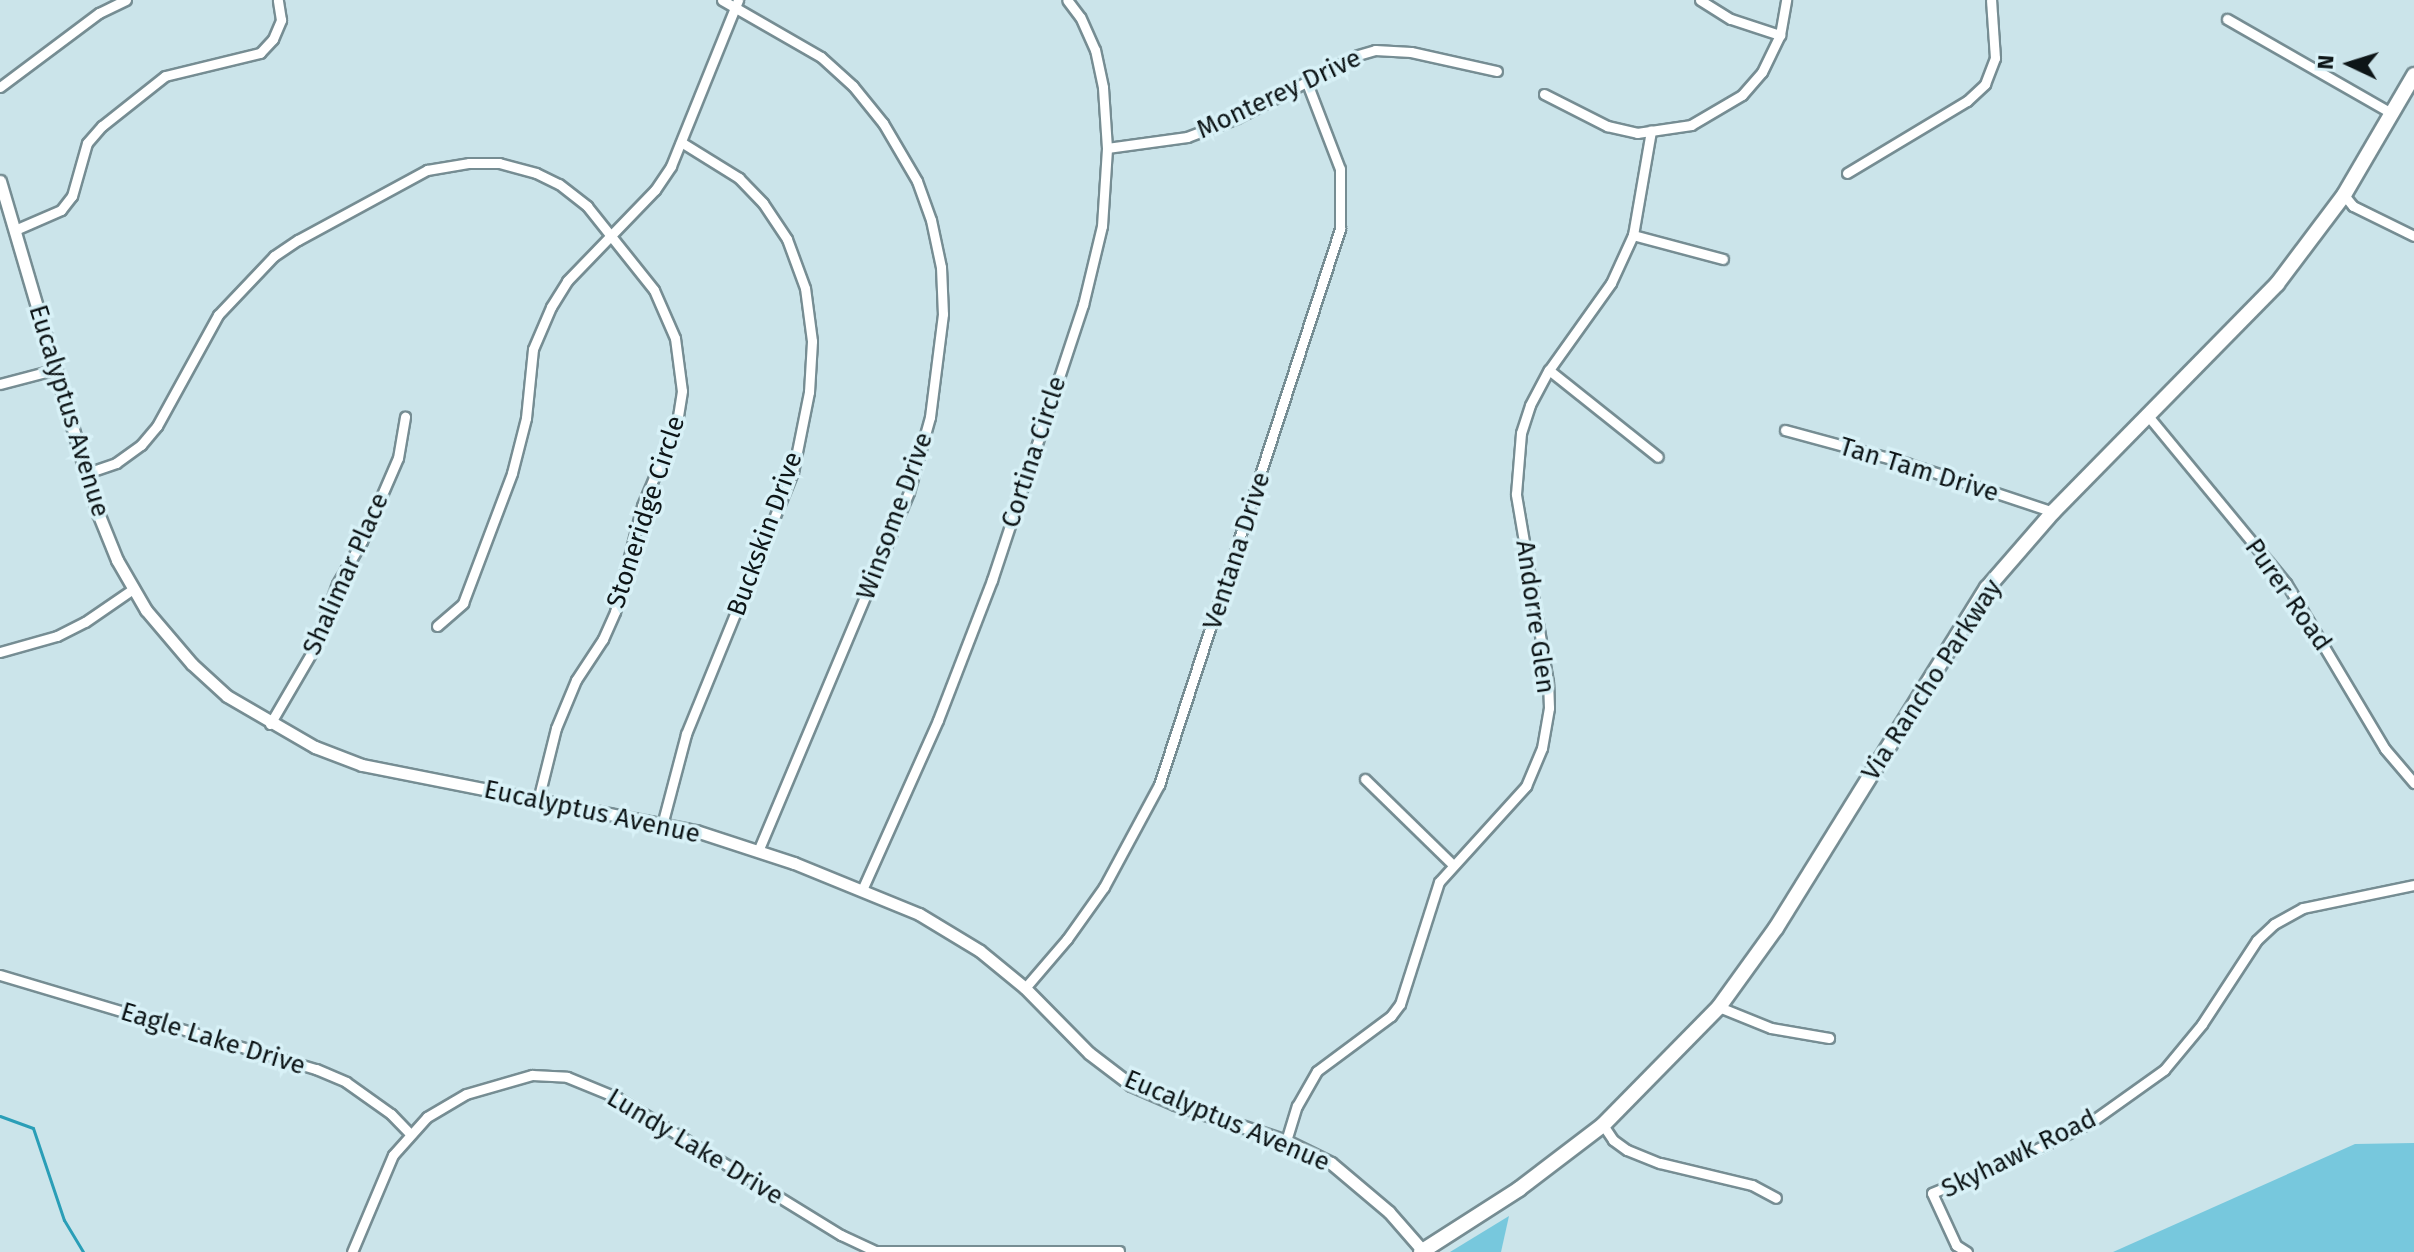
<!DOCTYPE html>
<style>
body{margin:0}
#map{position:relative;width:2414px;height:1252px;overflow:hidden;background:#cbe4ea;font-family:"Fira Sans",sans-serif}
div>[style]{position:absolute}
.green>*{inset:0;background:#77c8dd}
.stream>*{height:3px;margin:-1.5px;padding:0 1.5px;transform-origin:1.5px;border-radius:1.5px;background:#2a9eb7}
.roads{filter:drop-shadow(2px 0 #768d93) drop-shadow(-2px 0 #768d93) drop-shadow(0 2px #768d93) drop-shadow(0 -2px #768d93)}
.minor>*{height:9px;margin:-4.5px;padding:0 4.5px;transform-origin:4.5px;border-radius:4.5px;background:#fff}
.tertiary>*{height:11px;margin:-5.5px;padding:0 5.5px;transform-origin:5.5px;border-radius:5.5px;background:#fff}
.primary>*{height:14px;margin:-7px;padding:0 7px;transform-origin:7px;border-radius:7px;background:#fff}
span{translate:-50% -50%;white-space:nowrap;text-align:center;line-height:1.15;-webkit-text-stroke:7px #d8f1f7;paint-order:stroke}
.street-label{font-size:26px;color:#0d1517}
.north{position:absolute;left:2310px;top:24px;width:80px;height:80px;-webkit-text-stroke:6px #d8f1f7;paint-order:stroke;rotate:274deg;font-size:22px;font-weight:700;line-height:32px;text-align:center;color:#0d1517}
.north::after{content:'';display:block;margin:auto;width:28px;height:36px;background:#0d1517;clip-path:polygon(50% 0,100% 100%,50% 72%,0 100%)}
</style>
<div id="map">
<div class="green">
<i style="clip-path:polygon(2414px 1143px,2414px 1252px,2113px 1252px,2355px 1144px)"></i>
<i style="clip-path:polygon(1509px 1216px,1501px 1252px,1450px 1252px)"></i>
</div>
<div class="stream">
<i style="left:0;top:1116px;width:35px;rotate:20deg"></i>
<i style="left:33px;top:1128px;width:97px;rotate:71.4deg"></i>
<i style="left:64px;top:1220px;width:37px;rotate:59deg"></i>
</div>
<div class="roads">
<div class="minor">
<i style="left:722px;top:0;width:114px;rotate:29.9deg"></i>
<i style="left:821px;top:57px;width:43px;rotate:42.2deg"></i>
<i style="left:853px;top:86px;width:48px;rotate:51deg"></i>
<i style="left:883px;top:123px;width:67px;rotate:59.6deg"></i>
<i style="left:917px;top:181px;width:41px;rotate:70.3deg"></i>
<i style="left:931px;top:220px;width:48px;rotate:78deg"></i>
<i style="left:941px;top:267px;width:47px;rotate:87.6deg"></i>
<i style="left:943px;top:314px;width:104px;rotate:97.2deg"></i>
<i style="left:930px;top:417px;width:78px;rotate:105.6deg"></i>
<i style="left:909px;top:492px;width:390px;rotate:112.8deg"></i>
<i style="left:1700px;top:0;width:36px;rotate:32deg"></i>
<i style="left:1731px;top:19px;width:52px;rotate:18.1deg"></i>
<i style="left:2227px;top:19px;width:191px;rotate:29.8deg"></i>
<i style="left:0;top:87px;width:124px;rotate:-36.8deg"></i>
<i style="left:99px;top:13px;width:30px;rotate:-26deg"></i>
<i style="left:1544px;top:94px;width:71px;rotate:26.9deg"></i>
<i style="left:1607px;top:126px;width:31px;rotate:13deg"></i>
<i style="left:1637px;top:133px;width:55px;rotate:-8.4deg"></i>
<i style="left:1691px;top:125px;width:59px;rotate:-30.5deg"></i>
<i style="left:1742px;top:95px;width:30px;rotate:-49deg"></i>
<i style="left:1762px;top:72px;width:41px;rotate:-64.1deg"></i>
<i style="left:1780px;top:35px;width:36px;rotate:-80deg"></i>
<i style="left:1107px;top:148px;width:81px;rotate:-7.8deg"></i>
<i style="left:1187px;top:137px;width:53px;rotate:-20.8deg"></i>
<i style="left:1237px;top:118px;width:136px;rotate:-27.5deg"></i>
<i style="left:1358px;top:55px;width:18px;rotate:-16deg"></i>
<i style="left:1375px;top:50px;width:36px;rotate:3deg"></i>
<i style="left:1411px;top:52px;width:88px;rotate:12.5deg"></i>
<i style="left:1847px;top:173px;width:140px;rotate:-31deg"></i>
<i style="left:1967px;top:101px;width:25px;rotate:-43deg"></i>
<i style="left:1985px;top:84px;width:28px;rotate:-69deg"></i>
<i style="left:1995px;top:58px;width:58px;rotate:-93.9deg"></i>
<i style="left:2344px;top:195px;width:14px;rotate:51deg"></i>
<i style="left:2353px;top:206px;width:68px;rotate:26.2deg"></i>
<i style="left:15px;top:230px;width:50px;rotate:-23.5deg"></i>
<i style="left:61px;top:210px;width:18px;rotate:-52deg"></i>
<i style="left:72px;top:196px;width:55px;rotate:-74.2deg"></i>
<i style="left:87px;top:143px;width:23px;rotate:-49deg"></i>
<i style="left:102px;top:126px;width:80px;rotate:-38.4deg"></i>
<i style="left:165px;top:76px;width:98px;rotate:-13.6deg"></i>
<i style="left:260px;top:53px;width:19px;rotate:-47deg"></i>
<i style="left:273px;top:39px;width:21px;rotate:-67deg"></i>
<i style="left:281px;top:20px;width:20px;rotate:-99deg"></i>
<i style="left:1633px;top:235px;width:93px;rotate:14.9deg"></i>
<i style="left:1549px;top:370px;width:139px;rotate:38.6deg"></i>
<i style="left:0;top:384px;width:59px;rotate:-14.7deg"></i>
<i style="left:2149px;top:417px;width:215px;rotate:50.5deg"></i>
<i style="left:2286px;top:583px;width:193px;rotate:59.2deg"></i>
<i style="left:2385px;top:749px;width:45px;rotate:49.5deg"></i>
<i style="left:1785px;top:430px;width:122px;rotate:15.2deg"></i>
<i style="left:1903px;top:462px;width:158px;rotate:18.4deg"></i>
<i style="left:87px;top:473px;width:31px;rotate:-19deg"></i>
<i style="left:116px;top:463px;width:31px;rotate:-36deg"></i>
<i style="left:141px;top:445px;width:25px;rotate:-50deg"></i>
<i style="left:157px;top:426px;width:127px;rotate:-61.2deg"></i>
<i style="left:218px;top:315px;width:81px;rotate:-46.5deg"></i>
<i style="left:274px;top:256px;width:29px;rotate:-34deg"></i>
<i style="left:298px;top:240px;width:147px;rotate:-28.5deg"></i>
<i style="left:427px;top:170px;width:43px;rotate:-9.5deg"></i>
<i style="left:469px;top:163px;width:30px"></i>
<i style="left:499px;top:163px;width:38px;rotate:15deg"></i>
<i style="left:536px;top:173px;width:25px;rotate:26deg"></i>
<i style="left:559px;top:184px;width:36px;rotate:38deg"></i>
<i style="left:587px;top:206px;width:107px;rotate:51.4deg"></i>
<i style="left:654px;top:290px;width:52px;rotate:66.4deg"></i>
<i style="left:675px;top:338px;width:53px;rotate:82.5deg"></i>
<i style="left:682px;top:391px;width:32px;rotate:99deg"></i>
<i style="left:677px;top:423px;width:90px;rotate:112.9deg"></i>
<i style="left:642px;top:506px;width:109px;rotate:104.3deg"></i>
<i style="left:615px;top:612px;width:30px;rotate:114deg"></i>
<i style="left:603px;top:639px;width:49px;rotate:123.4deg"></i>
<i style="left:576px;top:680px;width:52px;rotate:112.6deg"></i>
<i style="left:556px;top:728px;width:74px;rotate:104deg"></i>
<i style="left:437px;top:626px;width:35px;rotate:-41deg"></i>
<i style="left:463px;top:603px;width:139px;rotate:-69.3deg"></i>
<i style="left:512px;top:473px;width:57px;rotate:-75.7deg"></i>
<i style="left:526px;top:418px;width:69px;rotate:-84.2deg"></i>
<i style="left:533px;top:349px;width:46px;rotate:-66.8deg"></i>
<i style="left:551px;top:307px;width:31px;rotate:-58deg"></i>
<i style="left:567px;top:281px;width:127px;rotate:-46deg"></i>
<i style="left:655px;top:190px;width:29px;rotate:-56deg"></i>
<i style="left:671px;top:166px;width:179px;rotate:-68deg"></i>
<i style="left:0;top:652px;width:59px;rotate:-15.7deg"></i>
<i style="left:57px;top:636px;width:31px;rotate:-27deg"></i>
<i style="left:85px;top:622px;width:58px;rotate:-34.5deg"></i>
<i style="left:270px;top:724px;width:83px;rotate:-59.7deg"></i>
<i style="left:312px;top:652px;width:72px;rotate:-69.8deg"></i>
<i style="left:337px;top:584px;width:50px;rotate:-59.8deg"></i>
<i style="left:362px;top:541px;width:90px;rotate:-66.6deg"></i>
<i style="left:398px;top:458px;width:42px;rotate:-80.3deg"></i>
<i style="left:1365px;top:779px;width:122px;rotate:44.3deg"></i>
<i style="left:662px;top:825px;width:94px;rotate:-75.2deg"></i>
<i style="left:686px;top:734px;width:283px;rotate:-67.8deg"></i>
<i style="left:793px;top:472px;width:82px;rotate:-78.7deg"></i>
<i style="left:809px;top:392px;width:51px;rotate:-86.6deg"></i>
<i style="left:812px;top:341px;width:53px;rotate:-97.5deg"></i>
<i style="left:805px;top:288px;width:52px;rotate:-110.2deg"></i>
<i style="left:787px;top:239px;width:43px;rotate:-123.7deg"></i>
<i style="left:763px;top:203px;width:35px;rotate:-134deg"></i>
<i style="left:739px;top:178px;width:68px;rotate:-148.2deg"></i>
<i style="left:862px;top:890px;width:186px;rotate:-65.9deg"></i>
<i style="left:938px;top:720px;width:150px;rotate:-68.9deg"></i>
<i style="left:992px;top:580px;width:290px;rotate:-71.7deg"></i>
<i style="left:1083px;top:305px;width:81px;rotate:-76.5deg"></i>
<i style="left:1102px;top:226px;width:78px;rotate:-86.3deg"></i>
<i style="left:1107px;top:148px;width:61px;rotate:-93.8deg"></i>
<i style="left:1103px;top:87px;width:38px;rotate:-102deg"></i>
<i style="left:1095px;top:50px;width:36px;rotate:-114deg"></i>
<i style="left:1080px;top:17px;width:21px;rotate:-127deg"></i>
<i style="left:0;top:975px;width:330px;rotate:16.6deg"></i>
<i style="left:316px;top:1069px;width:33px;rotate:23deg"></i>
<i style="left:346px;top:1082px;width:55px;rotate:35.4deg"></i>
<i style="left:391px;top:1114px;width:28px;rotate:46deg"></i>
<i style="left:1025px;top:988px;width:65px;rotate:-49.4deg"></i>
<i style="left:1067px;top:939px;width:64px;rotate:-54.6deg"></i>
<i style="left:1104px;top:887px;width:116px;rotate:-61.7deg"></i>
<i style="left:1159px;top:785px;width:585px;rotate:-71.97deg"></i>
<i style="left:1340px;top:229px;width:60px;rotate:-90deg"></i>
<i style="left:1340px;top:169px;width:92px;rotate:-111deg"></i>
<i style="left:1719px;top:1007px;width:56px;rotate:22deg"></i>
<i style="left:1771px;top:1028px;width:59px;rotate:9.8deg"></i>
<i style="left:1603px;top:1125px;width:18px;rotate:56deg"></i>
<i style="left:1613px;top:1140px;width:17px;rotate:36deg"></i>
<i style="left:1627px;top:1150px;width:35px;rotate:22deg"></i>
<i style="left:1660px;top:1163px;width:95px;rotate:13.4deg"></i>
<i style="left:1752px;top:1185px;width:27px;rotate:28deg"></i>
<i style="left:1286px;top:1141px;width:37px;rotate:-73deg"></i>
<i style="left:1297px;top:1106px;width:40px;rotate:-60.3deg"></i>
<i style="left:1317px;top:1071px;width:92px;rotate:-36.6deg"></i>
<i style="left:1391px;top:1016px;width:15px;rotate:-53deg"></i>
<i style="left:1400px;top:1004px;width:128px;rotate:-72.3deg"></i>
<i style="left:1439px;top:882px;width:130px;rotate:-47.8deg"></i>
<i style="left:1526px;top:786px;width:41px;rotate:-67.2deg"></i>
<i style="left:1542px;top:748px;width:41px;rotate:-80.1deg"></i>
<i style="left:1549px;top:708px;width:26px;rotate:-92deg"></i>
<i style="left:1548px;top:682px;width:191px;rotate:-99.7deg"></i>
<i style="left:1516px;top:494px;width:61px;rotate:-85.3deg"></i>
<i style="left:1521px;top:433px;width:29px;rotate:-72deg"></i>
<i style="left:1530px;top:405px;width:40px;rotate:-62deg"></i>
<i style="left:1549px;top:370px;width:107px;rotate:-54.5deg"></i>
<i style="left:1611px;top:283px;width:53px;rotate:-65.4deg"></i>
<i style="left:1633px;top:235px;width:106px;rotate:-80.2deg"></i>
<i style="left:352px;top:1252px;width:105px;rotate:-67.1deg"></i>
<i style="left:393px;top:1155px;width:51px;rotate:-48.2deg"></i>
<i style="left:427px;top:1117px;width:45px;rotate:-30.5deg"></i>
<i style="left:466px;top:1094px;width:69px;rotate:-16.1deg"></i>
<i style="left:532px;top:1075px;width:35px;rotate:3deg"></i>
<i style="left:567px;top:1077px;width:55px;rotate:22.4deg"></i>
<i style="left:618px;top:1098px;width:262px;rotate:31.6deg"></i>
<i style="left:841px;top:1235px;width:38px;rotate:25deg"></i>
<i style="left:876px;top:1251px;width:243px"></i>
<i style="left:1967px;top:1252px;width:13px;rotate:-148deg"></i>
<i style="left:1956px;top:1245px;width:57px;rotate:-114.8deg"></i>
<i style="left:1932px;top:1193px;width:107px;rotate:-22.5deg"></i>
<i style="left:2031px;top:1152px;width:67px;rotate:-26.6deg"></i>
<i style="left:2091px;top:1122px;width:90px;rotate:-35.5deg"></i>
<i style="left:2164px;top:1070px;width:60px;rotate:-50.4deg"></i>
<i style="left:2202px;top:1024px;width:100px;rotate:-56.8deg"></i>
<i style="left:2257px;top:940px;width:23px;rotate:-43deg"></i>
<i style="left:2274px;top:924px;width:33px;rotate:-29deg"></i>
<i style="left:2303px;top:908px;width:113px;rotate:-11.7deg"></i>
</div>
<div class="tertiary">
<i style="left:0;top:181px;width:346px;rotate:73.6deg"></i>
<i style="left:98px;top:513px;width:51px;rotate:68deg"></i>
<i style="left:117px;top:560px;width:58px;rotate:59.9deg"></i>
<i style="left:146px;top:610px;width:71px;rotate:49.6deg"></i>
<i style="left:192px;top:664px;width:47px;rotate:42.4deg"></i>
<i style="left:227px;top:696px;width:102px;rotate:30.1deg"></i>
<i style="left:315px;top:747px;width:50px;rotate:21deg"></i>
<i style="left:362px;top:765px;width:340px;rotate:11.2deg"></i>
<i style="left:696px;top:831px;width:103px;rotate:18.1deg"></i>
<i style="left:794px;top:863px;width:135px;rotate:22.2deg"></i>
<i style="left:919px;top:914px;width:71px;rotate:31.2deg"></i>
<i style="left:980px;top:951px;width:58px;rotate:39.4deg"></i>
<i style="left:1025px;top:988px;width:91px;rotate:45.4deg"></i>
<i style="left:1089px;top:1053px;width:53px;rotate:37.3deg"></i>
<i style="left:1131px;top:1085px;width:48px;rotate:23.4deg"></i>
<i style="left:1175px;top:1104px;width:117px;rotate:18.4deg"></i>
<i style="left:1286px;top:1141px;width:50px;rotate:26.1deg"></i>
<i style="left:1331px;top:1163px;width:76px;rotate:40.2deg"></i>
<i style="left:1389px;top:1212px;width:52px;rotate:48.9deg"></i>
</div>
<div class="primary">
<i style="left:1421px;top:1252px;width:117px;rotate:-32.7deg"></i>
<i style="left:1519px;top:1189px;width:106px;rotate:-37.3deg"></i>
<i style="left:1603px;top:1125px;width:165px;rotate:-45.5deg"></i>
<i style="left:1719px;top:1007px;width:97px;rotate:-54.2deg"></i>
<i style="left:1776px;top:928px;width:400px;rotate:-58.2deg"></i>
<i style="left:1987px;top:588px;width:101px;rotate:-49deg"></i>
<i style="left:2053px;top:512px;width:320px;rotate:-45.5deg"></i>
<i style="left:2277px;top:284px;width:111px;rotate:-53deg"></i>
<i style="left:2344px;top:195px;width:139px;rotate:-59.7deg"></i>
</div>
</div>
<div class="street-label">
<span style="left:1279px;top:94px;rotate:-25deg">Monterey Drive</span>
<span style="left:69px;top:411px;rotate:73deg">Eucalyptus Avenue</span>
<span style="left:1034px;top:452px;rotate:-72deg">Cortina Circle</span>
<span style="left:1919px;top:470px;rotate:17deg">Tan Tam Drive</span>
<span style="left:646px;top:512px;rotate:-72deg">Stoneridge Circle</span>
<span style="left:895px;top:516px;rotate:-70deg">Winsome Drive</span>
<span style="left:765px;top:534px;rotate:-70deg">Buckskin Drive</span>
<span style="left:1237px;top:551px;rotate:-72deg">Ventana Drive</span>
<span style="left:346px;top:574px;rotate:-66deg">Shalimar Place</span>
<span style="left:2288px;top:595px;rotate:55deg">Purer Road</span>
<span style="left:1535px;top:617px;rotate:82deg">Andorre Glen</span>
<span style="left:1932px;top:680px;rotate:-57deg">Via Rancho Parkway</span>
<span style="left:592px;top:812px;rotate:12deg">Eucalyptus Avenue</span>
<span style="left:213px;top:1039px;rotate:17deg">Eagle Lake Drive</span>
<span style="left:1227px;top:1121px;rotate:23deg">Eucalyptus Avenue</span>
<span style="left:695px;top:1147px;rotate:31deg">Lundy Lake Drive</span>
<span style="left:2019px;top:1154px;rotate:-26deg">Skyhawk Road</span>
</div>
<div class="north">N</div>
</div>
